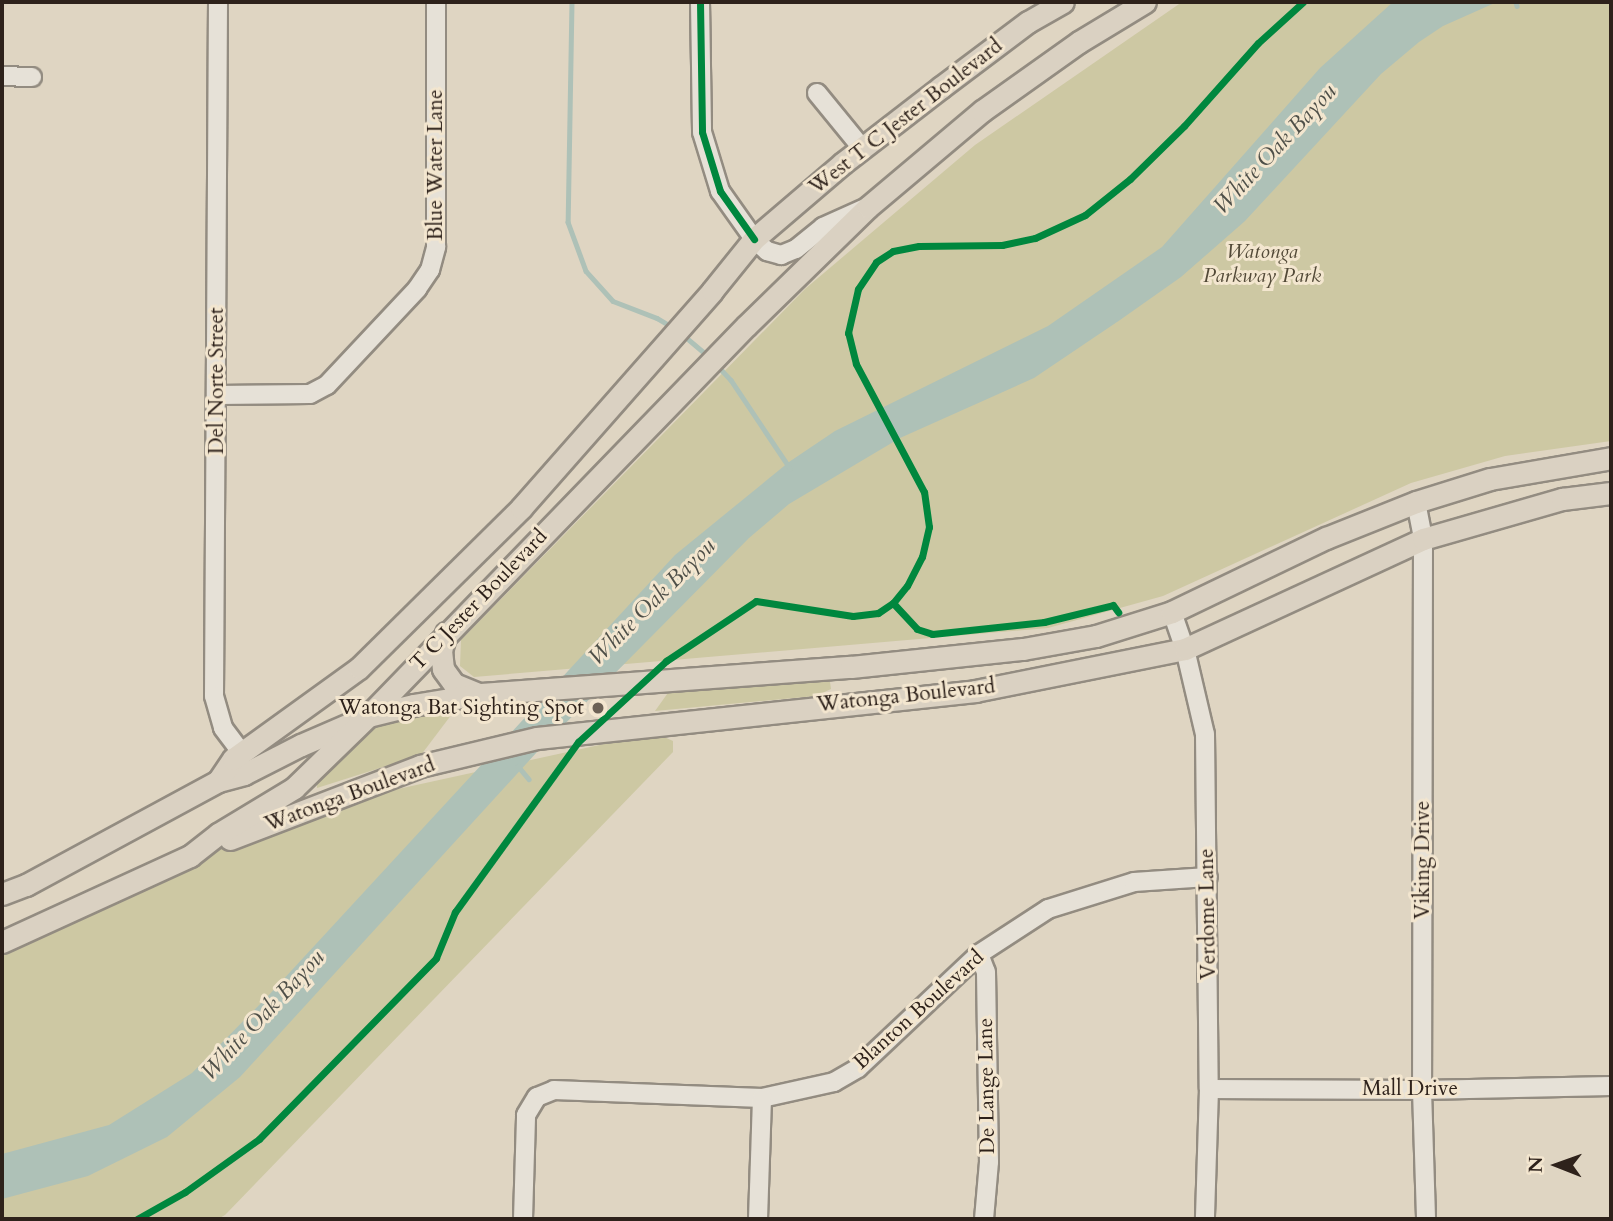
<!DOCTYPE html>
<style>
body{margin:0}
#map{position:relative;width:1613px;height:1221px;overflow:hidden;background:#dfd5c2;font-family:Cardo,serif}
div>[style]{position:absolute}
.green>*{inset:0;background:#cdc8a3}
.water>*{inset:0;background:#aec1b7}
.stream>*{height:4.5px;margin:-2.25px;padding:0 2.25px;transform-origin:2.25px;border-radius:2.25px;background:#aec1b7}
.roads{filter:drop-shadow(2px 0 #938c81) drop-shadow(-2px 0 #938c81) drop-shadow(0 2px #938c81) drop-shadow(0 -2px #938c81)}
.minor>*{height:18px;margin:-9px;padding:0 9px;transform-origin:9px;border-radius:9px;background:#e6e1d7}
.major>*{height:21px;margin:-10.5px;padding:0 10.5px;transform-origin:10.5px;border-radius:10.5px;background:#dad1c2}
.cycleway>*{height:7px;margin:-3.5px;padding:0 3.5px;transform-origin:3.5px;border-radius:3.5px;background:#00873e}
.dots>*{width:19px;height:19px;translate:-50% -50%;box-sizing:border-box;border:4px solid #f3e6cf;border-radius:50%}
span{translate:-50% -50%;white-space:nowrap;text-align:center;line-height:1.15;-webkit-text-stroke:6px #f3e6cf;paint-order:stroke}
.street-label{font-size:21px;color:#2e221b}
.park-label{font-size:21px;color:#524937;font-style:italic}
.poi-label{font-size:21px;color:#2e221b}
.right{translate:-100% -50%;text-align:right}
.water-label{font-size:23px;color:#4e4f48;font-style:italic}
.frame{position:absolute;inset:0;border:4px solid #2e221b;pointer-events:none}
.north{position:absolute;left:1522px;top:1130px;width:70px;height:70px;-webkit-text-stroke:5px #f3e6cf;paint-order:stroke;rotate:271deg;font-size:19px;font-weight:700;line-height:28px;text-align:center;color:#2e221b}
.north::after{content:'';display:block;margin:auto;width:24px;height:32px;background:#2e221b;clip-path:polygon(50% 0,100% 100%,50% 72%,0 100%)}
</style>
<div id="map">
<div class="green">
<i style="clip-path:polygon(1182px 2px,1611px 2px,1611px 441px,1505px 456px,1411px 483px,1163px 596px,1048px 628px,474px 677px,460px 666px,461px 640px,805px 289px,975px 145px)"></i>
<i style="clip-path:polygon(823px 679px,830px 682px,831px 689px,816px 696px,655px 711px,670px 690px)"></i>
<i style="clip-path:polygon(458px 706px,421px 755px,317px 788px,317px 783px,377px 720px)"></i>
<i style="clip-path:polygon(662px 736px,673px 741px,673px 752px,225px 1215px,218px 1219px,2px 1219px,2px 953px,247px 835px,366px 796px,604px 744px)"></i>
</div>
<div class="water">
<i style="clip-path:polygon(1393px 2px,1497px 2px,1443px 26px,1419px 42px,1381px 74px,1245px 221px,1181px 277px,1120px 320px,1034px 378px,900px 438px,789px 504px,749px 538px,537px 752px,240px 1077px,167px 1137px,88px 1176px,2px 1199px,2px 1154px,109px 1125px,192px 1073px,268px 996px,675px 555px,789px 462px,835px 431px,1048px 326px,1162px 247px,1320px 68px)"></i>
</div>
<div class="stream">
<i style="left:572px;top:2px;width:220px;rotate:91deg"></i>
<i style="left:568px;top:222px;width:52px;rotate:69.8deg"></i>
<i style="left:586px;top:271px;width:40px;rotate:48deg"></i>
<i style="left:613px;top:301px;width:47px;rotate:21.1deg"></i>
<i style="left:657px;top:318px;width:17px;rotate:31deg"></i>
<i style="left:1516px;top:2px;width:4px;rotate:76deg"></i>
<i style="left:682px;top:334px;width:33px;rotate:40deg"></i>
<i style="left:716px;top:364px;width:22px;rotate:47deg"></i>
<i style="left:731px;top:380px;width:106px;rotate:56.2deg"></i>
<i style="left:518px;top:766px;width:17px;rotate:50deg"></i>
</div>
<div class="roads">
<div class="minor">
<i style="left:218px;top:2px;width:694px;rotate:90.33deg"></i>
<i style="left:214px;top:696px;width:33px;rotate:74deg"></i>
<i style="left:223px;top:728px;width:31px;rotate:53deg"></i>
<i style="left:700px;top:2px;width:130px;rotate:89.1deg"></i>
<i style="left:702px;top:132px;width:62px;rotate:73deg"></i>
<i style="left:720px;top:191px;width:59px;rotate:54.7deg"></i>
<i style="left:754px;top:239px;width:18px;rotate:43deg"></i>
<i style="left:767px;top:251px;width:15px;rotate:16deg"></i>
<i style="left:781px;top:255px;width:16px;rotate:-22deg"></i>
<i style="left:796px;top:249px;width:35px;rotate:-39deg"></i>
<i style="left:823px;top:227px;width:44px;rotate:-24.2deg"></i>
<i style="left:2px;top:76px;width:30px;rotate:2deg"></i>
<i style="left:817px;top:93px;width:71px;rotate:50.7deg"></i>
<i style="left:217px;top:395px;width:93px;rotate:-0.6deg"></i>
<i style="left:310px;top:394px;width:19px;rotate:-28deg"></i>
<i style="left:327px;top:385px;width:132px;rotate:-46.8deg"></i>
<i style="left:417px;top:289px;width:23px;rotate:-56deg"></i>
<i style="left:430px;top:270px;width:24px;rotate:-75deg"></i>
<i style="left:436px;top:247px;width:245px;rotate:-90deg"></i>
<i style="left:1416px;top:502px;width:38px;rotate:79deg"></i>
<i style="left:1423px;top:539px;width:551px;rotate:90.1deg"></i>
<i style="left:1422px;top:1090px;width:129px;rotate:88.2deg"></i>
<i style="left:1172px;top:612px;width:39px;rotate:71deg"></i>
<i style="left:1185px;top:649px;width:87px;rotate:76.8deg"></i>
<i style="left:1205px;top:734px;width:355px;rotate:89.4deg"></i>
<i style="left:1209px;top:1089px;width:130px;rotate:91.8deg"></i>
<i style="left:979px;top:954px;width:19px;rotate:69deg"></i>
<i style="left:986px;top:972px;width:190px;rotate:89.1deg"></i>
<i style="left:989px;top:1162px;width:57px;rotate:95deg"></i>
<i style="left:1209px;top:1089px;width:213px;rotate:0.3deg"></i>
<i style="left:1422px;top:1090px;width:189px;rotate:-1.2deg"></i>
<i style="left:523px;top:1219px;width:104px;rotate:-88.3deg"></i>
<i style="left:526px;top:1115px;width:21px;rotate:-59deg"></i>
<i style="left:537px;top:1097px;width:18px;rotate:-22deg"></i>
<i style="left:554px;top:1090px;width:208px;rotate:2.2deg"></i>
<i style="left:762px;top:1098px;width:74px;rotate:-12.5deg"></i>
<i style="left:834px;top:1082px;width:28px;rotate:-30deg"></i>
<i style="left:858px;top:1068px;width:166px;rotate:-43.3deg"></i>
<i style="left:979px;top:954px;width:82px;rotate:-33.1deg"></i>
<i style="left:1048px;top:909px;width:90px;rotate:-17.4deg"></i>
<i style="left:1134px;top:882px;width:74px;rotate:-3.9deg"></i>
<i style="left:758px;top:1219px;width:121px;rotate:-88.1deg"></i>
</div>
<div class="major">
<i style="left:446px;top:633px;width:18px;rotate:106deg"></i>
<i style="left:441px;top:650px;width:19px;rotate:84deg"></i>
<i style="left:443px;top:669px;width:19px;rotate:54deg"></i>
<i style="left:454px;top:684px;width:27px;rotate:22deg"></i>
<i style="left:218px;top:781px;width:27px;rotate:-15deg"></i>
<i style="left:244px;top:774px;width:64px;rotate:-27deg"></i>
<i style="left:301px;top:745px;width:73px;rotate:-23.4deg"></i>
<i style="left:368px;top:716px;width:46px;rotate:-13.7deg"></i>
<i style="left:413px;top:705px;width:69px;rotate:-9.2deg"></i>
<i style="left:481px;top:694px;width:371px;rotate:-4.2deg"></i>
<i style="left:851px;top:667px;width:173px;rotate:-6deg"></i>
<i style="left:1023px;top:649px;width:74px;rotate:-10.1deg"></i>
<i style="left:1096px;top:636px;width:80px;rotate:-17.5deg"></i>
<i style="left:1172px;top:612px;width:171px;rotate:-25.7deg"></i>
<i style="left:1326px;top:538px;width:97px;rotate:-21.8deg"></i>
<i style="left:1416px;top:502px;width:77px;rotate:-17.3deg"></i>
<i style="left:1490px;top:479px;width:123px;rotate:-9.8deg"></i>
<i style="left:230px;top:839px;width:204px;rotate:-21deg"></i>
<i style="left:420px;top:766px;width:120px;rotate:-13.5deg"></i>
<i style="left:537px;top:738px;width:441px;rotate:-6.1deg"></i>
<i style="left:975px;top:691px;width:214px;rotate:-11.3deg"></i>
<i style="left:1185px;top:649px;width:262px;rotate:-24.8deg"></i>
<i style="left:1423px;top:539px;width:145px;rotate:-16.1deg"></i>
<i style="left:1562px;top:499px;width:49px;rotate:-7deg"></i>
<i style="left:2px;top:894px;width:26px;rotate:-21deg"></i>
<i style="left:26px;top:885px;width:218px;rotate:-28.4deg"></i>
<i style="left:218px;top:781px;width:27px;rotate:-56deg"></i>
<i style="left:233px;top:759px;width:155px;rotate:-35.8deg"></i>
<i style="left:359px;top:668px;width:228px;rotate:-44.6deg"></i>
<i style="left:521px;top:508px;width:289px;rotate:-48.6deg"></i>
<i style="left:712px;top:291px;width:67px;rotate:-51.1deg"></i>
<i style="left:754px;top:239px;width:117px;rotate:-40.5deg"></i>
<i style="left:843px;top:163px;width:123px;rotate:-37.7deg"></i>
<i style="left:940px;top:88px;width:110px;rotate:-36.9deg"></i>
<i style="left:1028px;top:22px;width:40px;rotate:-29.7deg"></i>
<i style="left:2px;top:942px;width:207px;rotate:-24.6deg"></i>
<i style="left:190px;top:856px;width:36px;rotate:-38deg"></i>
<i style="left:218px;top:834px;width:89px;rotate:-31.2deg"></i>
<i style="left:294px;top:788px;width:103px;rotate:-44.2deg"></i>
<i style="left:368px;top:716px;width:543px;rotate:-45.9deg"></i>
<i style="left:746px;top:326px;width:170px;rotate:-44.3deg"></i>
<i style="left:868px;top:207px;width:149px;rotate:-40.1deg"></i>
<i style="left:982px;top:111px;width:119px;rotate:-35.4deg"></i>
<i style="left:1079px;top:42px;width:77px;rotate:-31.2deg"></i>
</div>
</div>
<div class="cycleway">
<i style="left:700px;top:2px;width:130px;rotate:89.1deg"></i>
<i style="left:702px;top:132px;width:62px;rotate:73deg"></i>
<i style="left:720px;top:191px;width:59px;rotate:54.7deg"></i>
<i style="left:893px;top:603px;width:35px;rotate:47deg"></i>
<i style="left:917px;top:629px;width:16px;rotate:18deg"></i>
<i style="left:932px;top:634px;width:113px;rotate:-6.1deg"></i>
<i style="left:1044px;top:622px;width:71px;rotate:-13.8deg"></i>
<i style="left:1113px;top:605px;width:9px;rotate:54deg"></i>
<i style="left:137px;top:1219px;width:55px;rotate:-29.4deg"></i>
<i style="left:185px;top:1192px;width:91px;rotate:-35.6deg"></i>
<i style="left:259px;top:1139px;width:253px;rotate:-45.6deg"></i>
<i style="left:436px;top:958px;width:50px;rotate:-67.6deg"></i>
<i style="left:455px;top:912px;width:210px;rotate:-54.1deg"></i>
<i style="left:578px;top:742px;width:120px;rotate:-42.6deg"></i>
<i style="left:666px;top:661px;width:108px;rotate:-33.7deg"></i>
<i style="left:756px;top:601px;width:98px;rotate:8.8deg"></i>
<i style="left:853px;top:616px;width:25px;rotate:-7deg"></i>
<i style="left:878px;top:613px;width:18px;rotate:-34deg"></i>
<i style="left:893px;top:603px;width:22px;rotate:-51deg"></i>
<i style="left:907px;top:586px;width:33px;rotate:-63deg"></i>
<i style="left:922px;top:557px;width:31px;rotate:-77deg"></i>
<i style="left:929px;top:527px;width:35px;rotate:-98deg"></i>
<i style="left:924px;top:492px;width:145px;rotate:-118deg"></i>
<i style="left:856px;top:364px;width:32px;rotate:-104deg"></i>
<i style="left:848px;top:333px;width:45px;rotate:-77.2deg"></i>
<i style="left:858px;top:289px;width:32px;rotate:-56deg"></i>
<i style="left:876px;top:262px;width:20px;rotate:-33deg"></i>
<i style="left:893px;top:251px;width:26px;rotate:-11deg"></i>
<i style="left:919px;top:246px;width:83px;rotate:-0.7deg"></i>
<i style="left:1002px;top:245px;width:34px;rotate:-12deg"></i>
<i style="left:1035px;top:238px;width:55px;rotate:-24.7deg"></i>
<i style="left:1085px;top:215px;width:58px;rotate:-38.7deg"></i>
<i style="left:1130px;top:179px;width:76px;rotate:-44.5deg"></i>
<i style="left:1184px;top:126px;width:111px;rotate:-48.3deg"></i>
<i style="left:1258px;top:43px;width:61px;rotate:-42.3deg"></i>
</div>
<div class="dots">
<i style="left:598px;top:708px;background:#6c6155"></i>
</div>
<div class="street-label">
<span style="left:906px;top:117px;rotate:-38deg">West T C Jester Boulevard</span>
<span style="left:436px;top:165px;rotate:-90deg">Blue Water Lane</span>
<span style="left:217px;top:381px;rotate:-90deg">Del Norte Street</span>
<span style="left:479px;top:600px;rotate:-46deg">T C Jester Boulevard</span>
<span style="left:906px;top:696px;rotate:-6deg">Watonga Boulevard</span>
<span style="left:350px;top:795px;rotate:-20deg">Watonga Boulevard</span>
<span style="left:1423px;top:860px;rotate:-90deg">Viking Drive</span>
<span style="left:1208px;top:914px;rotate:-91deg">Verdome Lane</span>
<span style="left:919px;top:1010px;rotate:-42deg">Blanton Boulevard</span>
<span style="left:987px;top:1086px;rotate:-91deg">De Lange Lane</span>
<span style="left:1410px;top:1089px">Mall Drive</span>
</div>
<div class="park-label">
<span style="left:1262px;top:264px">Watonga<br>Parkway Park</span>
</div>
<div class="poi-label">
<span class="right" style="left:584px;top:708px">Watonga Bat Sighting Spot</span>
</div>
<div class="water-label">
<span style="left:1275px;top:149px;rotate:-47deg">White Oak Bayou</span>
<span style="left:652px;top:602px;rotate:-45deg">White Oak Bayou</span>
<span style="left:263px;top:1015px;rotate:-47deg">White Oak Bayou</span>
</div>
<div class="frame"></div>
<div class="north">N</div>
</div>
